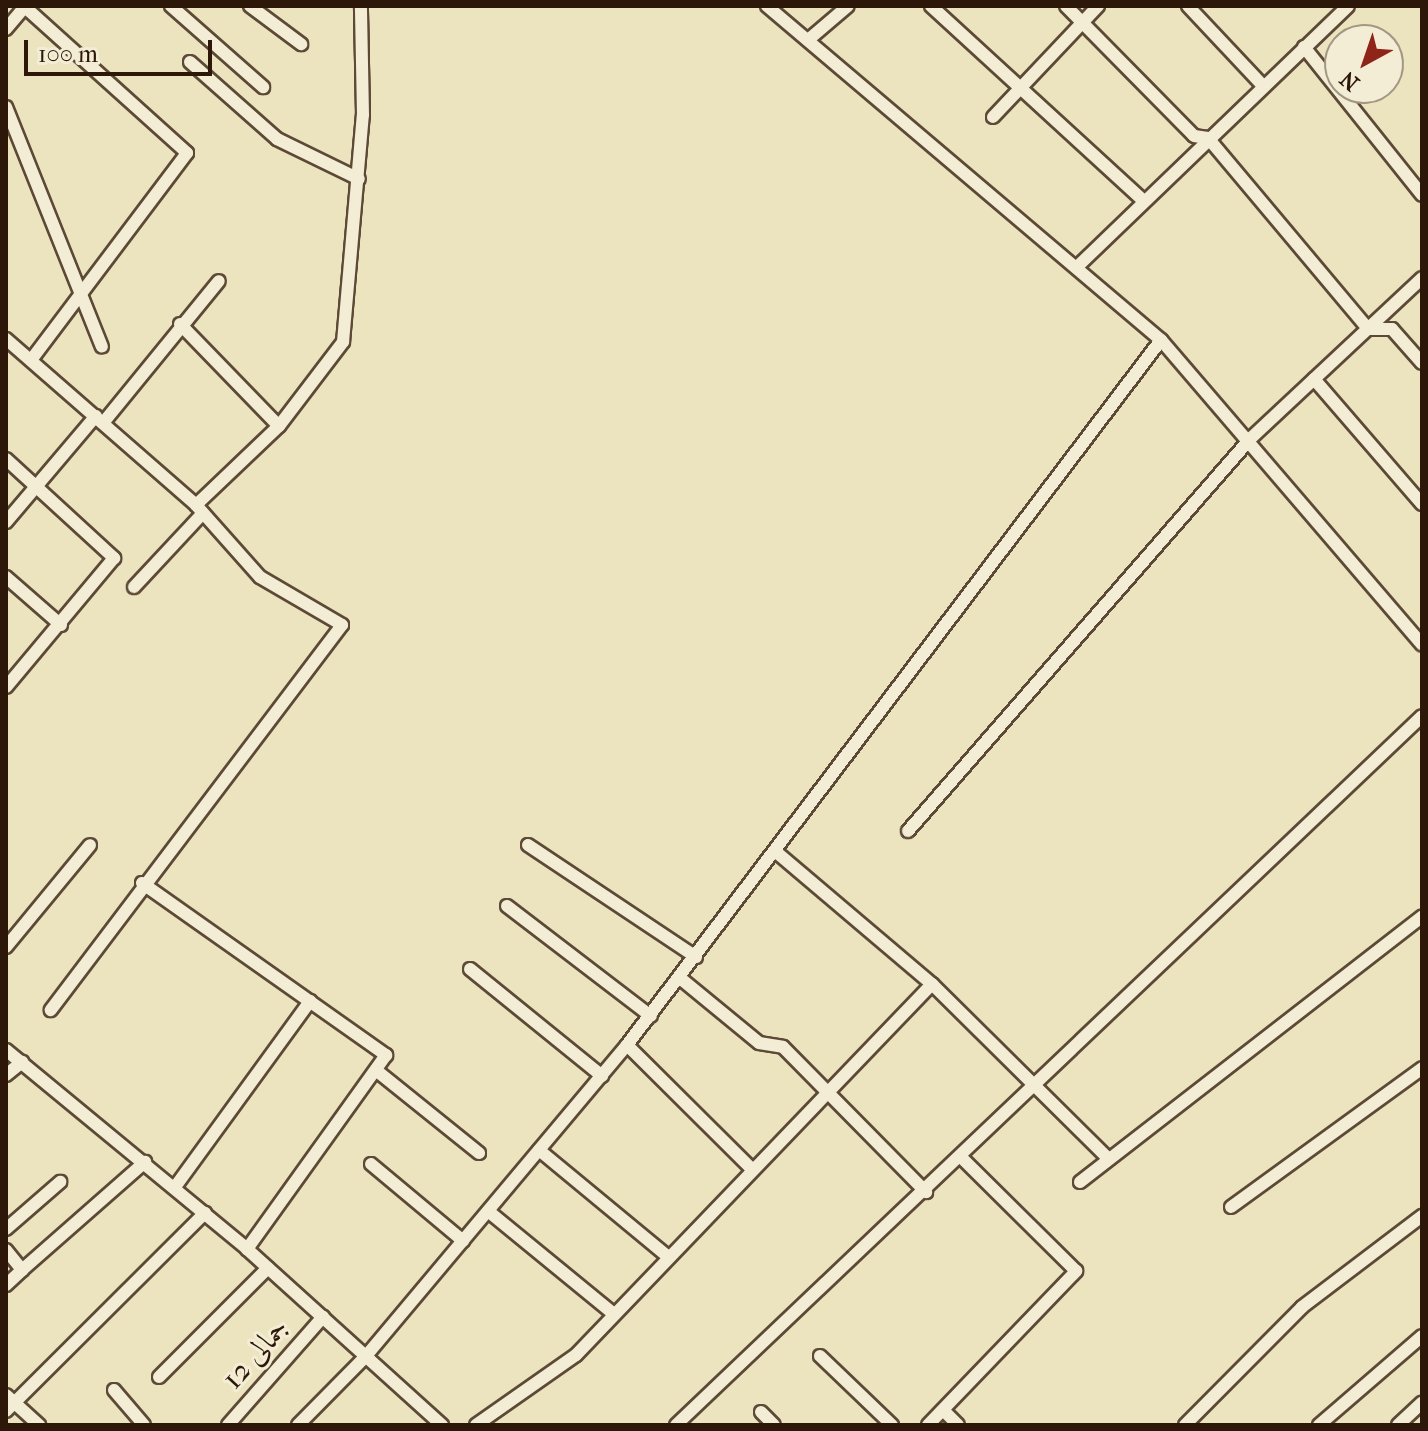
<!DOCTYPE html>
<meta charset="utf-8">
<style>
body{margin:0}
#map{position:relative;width:1428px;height:1431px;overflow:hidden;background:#ece3bf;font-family:"IM FELL French Canon",Amiri,serif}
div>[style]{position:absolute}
.roads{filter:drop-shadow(2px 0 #5c4a36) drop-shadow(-2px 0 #5c4a36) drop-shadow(0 2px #5c4a36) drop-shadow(0 -2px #5c4a36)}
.minor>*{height:12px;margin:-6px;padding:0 6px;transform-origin:6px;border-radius:6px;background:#f3edd5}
span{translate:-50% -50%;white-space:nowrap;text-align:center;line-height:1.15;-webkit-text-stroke:6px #f3edd5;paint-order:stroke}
.street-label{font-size:30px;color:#2c1708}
.frame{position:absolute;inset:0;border:8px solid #2c1708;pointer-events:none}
.north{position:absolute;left:1324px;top:24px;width:80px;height:80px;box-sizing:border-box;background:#f3edd5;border:2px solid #a39783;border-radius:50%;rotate:220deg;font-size:22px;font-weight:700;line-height:32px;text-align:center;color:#2c1708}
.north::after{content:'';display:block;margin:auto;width:28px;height:36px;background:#8f2418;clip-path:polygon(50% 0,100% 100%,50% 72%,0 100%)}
.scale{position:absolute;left:24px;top:40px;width:188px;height:36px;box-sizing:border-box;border:4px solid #2c1708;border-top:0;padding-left:10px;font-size:24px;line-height:28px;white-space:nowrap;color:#2c1708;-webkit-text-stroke:6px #f3edd5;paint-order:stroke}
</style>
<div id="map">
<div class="roads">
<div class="minor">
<i style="left:171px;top:6px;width:123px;rotate:41.4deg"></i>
<i style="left:250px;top:6px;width:64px;rotate:36.7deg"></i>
<i style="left:767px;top:6px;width:517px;rotate:40.29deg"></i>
<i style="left:1161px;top:340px;width:401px;rotate:49.4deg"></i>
<i style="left:931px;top:6px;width:289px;rotate:42.5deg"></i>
<i style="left:1066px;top:6px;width:182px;rotate:45.4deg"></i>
<i style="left:1194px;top:136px;width:14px;rotate:8deg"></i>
<i style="left:1208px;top:138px;width:249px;rotate:50deg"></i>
<i style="left:1368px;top:329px;width:24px"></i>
<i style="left:1392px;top:329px;width:45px;rotate:48.6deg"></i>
<i style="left:1188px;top:6px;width:110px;rotate:46.8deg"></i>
<i style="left:25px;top:7px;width:218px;rotate:42deg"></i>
<i style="left:187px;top:153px;width:259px;rotate:127deg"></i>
<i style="left:6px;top:29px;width:30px;rotate:-50deg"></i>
<i style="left:808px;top:40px;width:52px;rotate:-40.4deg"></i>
<i style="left:1304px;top:47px;width:189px;rotate:51.4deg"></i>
<i style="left:190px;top:62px;width:116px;rotate:41.5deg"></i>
<i style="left:277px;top:139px;width:91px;rotate:26deg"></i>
<i style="left:6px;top:107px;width:258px;rotate:68.2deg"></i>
<i style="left:993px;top:117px;width:153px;rotate:-46.6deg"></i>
<i style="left:1079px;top:265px;width:373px;rotate:-43.9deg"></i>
<i style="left:180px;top:324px;width:142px;rotate:45.9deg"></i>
<i style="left:6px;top:339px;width:252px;rotate:41.1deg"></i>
<i style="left:196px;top:505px;width:96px;rotate:48.4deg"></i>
<i style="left:260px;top:577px;width:95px;rotate:30.3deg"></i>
<i style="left:342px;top:625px;width:483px;rotate:127.1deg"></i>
<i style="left:1314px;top:379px;width:165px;rotate:49.2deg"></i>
<i style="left:103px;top:423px;width:183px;rotate:-50.8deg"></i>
<i style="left:6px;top:459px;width:147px;rotate:42.5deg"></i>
<i style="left:114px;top:558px;width:168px;rotate:129.9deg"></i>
<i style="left:196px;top:505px;width:115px;rotate:-43.6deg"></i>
<i style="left:279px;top:426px;width:106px;rotate:-52.7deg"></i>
<i style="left:343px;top:342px;width:228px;rotate:-85deg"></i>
<i style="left:363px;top:115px;width:109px;rotate:-91.1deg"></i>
<i style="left:6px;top:522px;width:139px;rotate:-49.7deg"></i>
<i style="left:6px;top:577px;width:73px;rotate:41.1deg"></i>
<i style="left:134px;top:587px;width:101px;rotate:-47deg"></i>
<i style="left:908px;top:831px;width:522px;rotate:-48.89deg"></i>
<i style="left:1251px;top:438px;width:234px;rotate:-43.1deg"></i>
<i style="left:528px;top:845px;width:202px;rotate:33.7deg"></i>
<i style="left:775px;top:851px;width:206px;rotate:40.3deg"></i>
<i style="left:932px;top:984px;width:249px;rotate:44.7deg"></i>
<i style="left:142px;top:883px;width:299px;rotate:35.2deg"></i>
<i style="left:386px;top:1055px;width:239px;rotate:125.6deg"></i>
<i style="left:507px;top:906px;width:181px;rotate:37.4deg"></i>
<i style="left:6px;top:947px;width:132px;rotate:-50.5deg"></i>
<i style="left:470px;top:969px;width:170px;rotate:39deg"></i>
<i style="left:680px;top:978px;width:102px;rotate:39.4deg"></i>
<i style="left:759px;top:1043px;width:24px;rotate:9deg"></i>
<i style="left:783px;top:1047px;width:204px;rotate:45.4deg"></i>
<i style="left:627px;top:1045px;width:173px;rotate:44.8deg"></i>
<i style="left:6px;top:1050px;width:313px;rotate:39.5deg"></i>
<i style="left:247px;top:1249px;width:263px;rotate:42.1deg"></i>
<i style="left:377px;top:1071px;width:131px;rotate:38.8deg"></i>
<i style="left:6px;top:1075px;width:21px;rotate:-39deg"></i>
<i style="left:539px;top:1150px;width:165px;rotate:39.6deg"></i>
<i style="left:371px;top:1164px;width:120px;rotate:39.9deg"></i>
<i style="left:1080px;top:1182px;width:433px;rotate:-37.8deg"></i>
<i style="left:175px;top:1187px;width:230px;rotate:-54deg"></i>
<i style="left:1231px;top:1207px;width:236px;rotate:-36deg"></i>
<i style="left:488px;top:1211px;width:163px;rotate:39.3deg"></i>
<i style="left:6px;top:1229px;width:72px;rotate:-41deg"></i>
<i style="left:6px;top:1250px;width:26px;rotate:51deg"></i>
<i style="left:22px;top:1270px;width:164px;rotate:-41.3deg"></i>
<i style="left:6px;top:1285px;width:22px;rotate:-43deg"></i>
<i style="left:820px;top:1356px;width:100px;rotate:43.8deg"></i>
<i style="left:159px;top:1377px;width:154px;rotate:-45deg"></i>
<i style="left:114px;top:1390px;width:46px;rotate:49.4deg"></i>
<i style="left:6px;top:1395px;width:45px;rotate:42.3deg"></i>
<i style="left:943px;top:1410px;width:21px;rotate:45deg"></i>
<i style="left:6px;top:1411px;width:281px;rotate:-44.9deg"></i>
<i style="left:761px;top:1412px;width:18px;rotate:45deg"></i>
<i style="left:228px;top:1425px;width:144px;rotate:-48.7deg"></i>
<i style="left:298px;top:1425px;width:97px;rotate:-45.4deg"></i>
<i style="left:366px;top:1356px;width:406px;rotate:-50deg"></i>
<i style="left:627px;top:1045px;width:884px;rotate:-52.86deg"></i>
<i style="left:476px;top:1425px;width:122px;rotate:-35deg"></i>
<i style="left:576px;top:1355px;width:514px;rotate:-46.18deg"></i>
<i style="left:676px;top:1425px;width:1029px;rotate:-43.54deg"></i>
<i style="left:928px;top:1425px;width:214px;rotate:-46.1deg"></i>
<i style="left:1076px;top:1271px;width:162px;rotate:-135.3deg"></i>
<i style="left:1185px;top:1425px;width:166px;rotate:-45.2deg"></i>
<i style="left:1302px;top:1307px;width:151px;rotate:-37.2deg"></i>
<i style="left:1319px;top:1425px;width:136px;rotate:-40.8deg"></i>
<i style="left:1398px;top:1425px;width:33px;rotate:-43deg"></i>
</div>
</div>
<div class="street-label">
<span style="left:256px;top:1354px;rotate:-48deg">جمالی 12</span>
</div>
<div class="frame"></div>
<div class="north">N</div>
<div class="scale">100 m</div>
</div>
